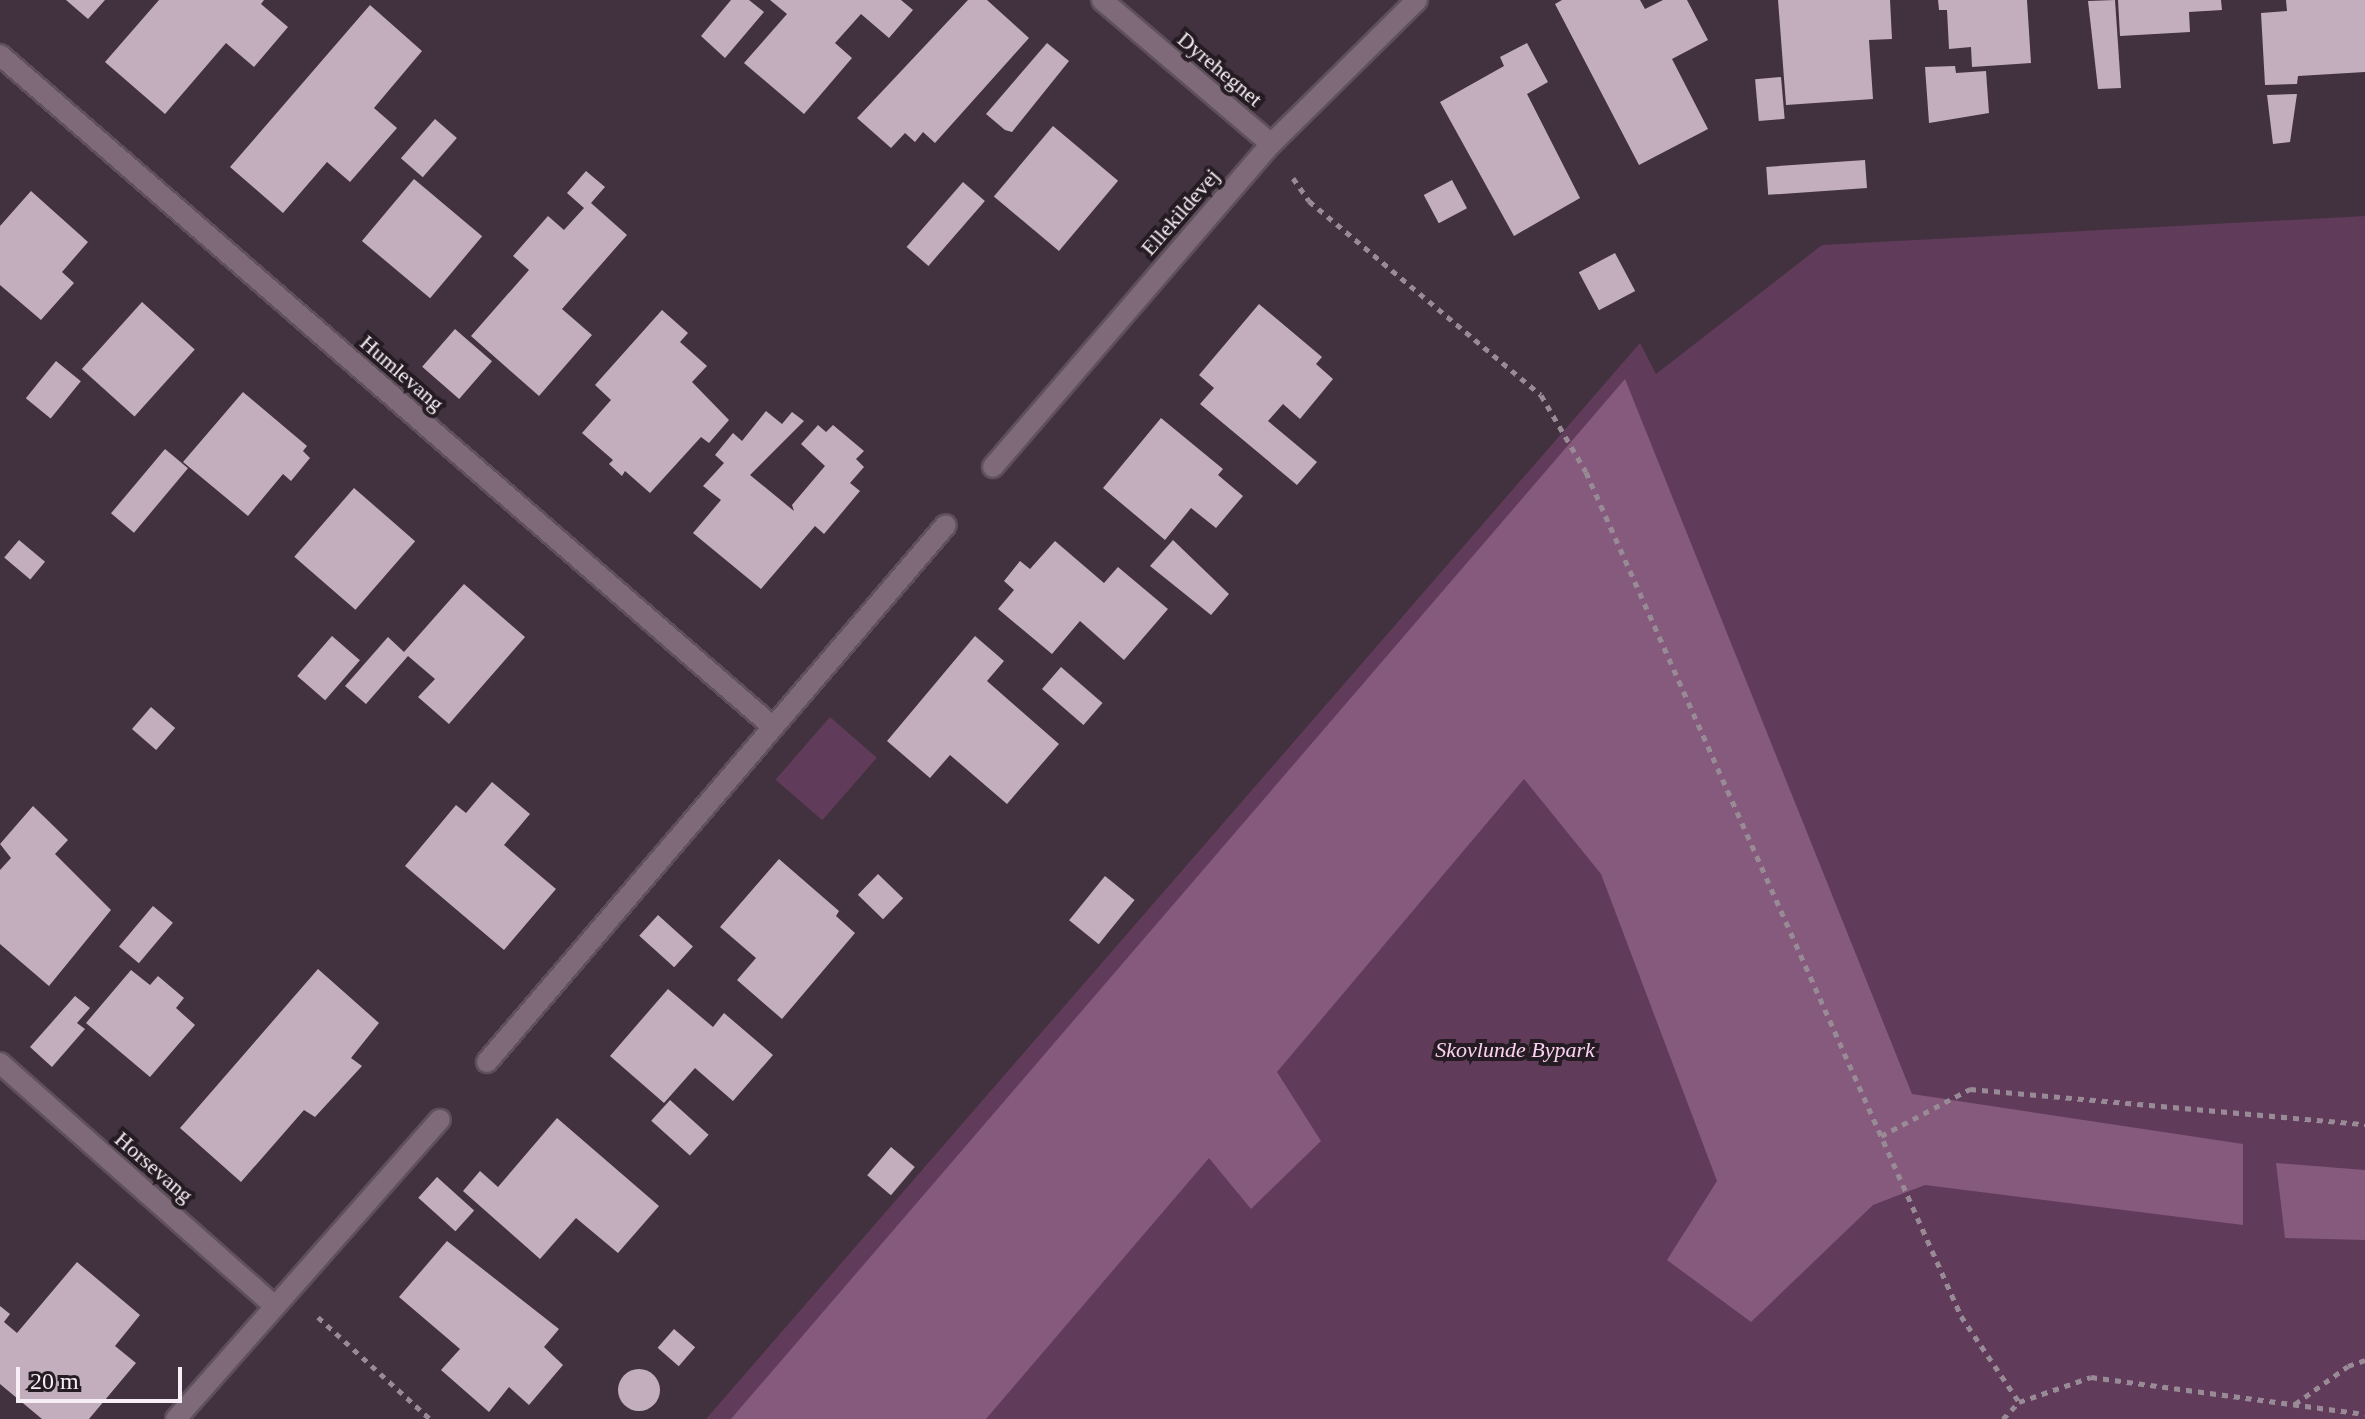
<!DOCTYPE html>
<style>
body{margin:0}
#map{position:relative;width:2365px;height:1419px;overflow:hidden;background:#42323f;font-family:"Times New Roman",serif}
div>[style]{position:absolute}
.green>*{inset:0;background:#613b5a;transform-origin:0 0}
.forest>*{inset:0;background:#855a7c}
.building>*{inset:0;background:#c3aebe;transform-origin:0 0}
.round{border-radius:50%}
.path>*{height:5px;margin-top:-2.5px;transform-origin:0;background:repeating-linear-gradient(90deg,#998b96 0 6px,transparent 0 12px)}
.roads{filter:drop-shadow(2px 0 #5f505c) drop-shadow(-2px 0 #5f505c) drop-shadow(0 2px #5f505c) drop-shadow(0 -2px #5f505c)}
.street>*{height:20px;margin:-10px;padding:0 10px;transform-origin:10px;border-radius:10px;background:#7e6a79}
span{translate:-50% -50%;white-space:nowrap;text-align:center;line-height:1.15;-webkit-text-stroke:8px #241c22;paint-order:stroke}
.street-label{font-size:22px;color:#f8eef6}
.park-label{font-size:22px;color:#fcd2f2;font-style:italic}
.scale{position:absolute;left:16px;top:1367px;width:166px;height:36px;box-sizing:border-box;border:4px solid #f8eef6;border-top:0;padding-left:10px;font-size:24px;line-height:28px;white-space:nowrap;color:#f8eef6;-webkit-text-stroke:6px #241c22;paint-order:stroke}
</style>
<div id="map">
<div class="green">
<i style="clip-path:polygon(2365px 216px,2365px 1419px,706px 1419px,1640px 343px,1656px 374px,1822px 245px)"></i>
<i style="left:830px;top:717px;width:62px;height:83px;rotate:41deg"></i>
</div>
<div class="forest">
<i style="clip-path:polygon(1625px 379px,1912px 1094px,2243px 1144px,2243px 1225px,1925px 1185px,1873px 1205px,1751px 1322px,1667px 1260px,1717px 1181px,1601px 874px,1524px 779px,1277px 1072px,1321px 1141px,1251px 1209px,1209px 1158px,986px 1419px,731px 1419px)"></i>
<i style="clip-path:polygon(2276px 1163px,2365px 1170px,2365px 1240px,2285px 1238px)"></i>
</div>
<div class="building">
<i style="clip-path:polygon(66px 0,105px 0,88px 19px)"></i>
<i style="clip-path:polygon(159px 0,264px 0,261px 4px,288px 27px,254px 67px,226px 43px,165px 114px,105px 62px)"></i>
<i style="clip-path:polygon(731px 0,749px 0,764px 12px,725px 58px,701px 36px)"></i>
<i style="clip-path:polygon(770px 0,901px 0,913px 10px,889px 38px,861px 14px,835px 43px,852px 58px,804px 114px,744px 63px,787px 14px)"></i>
<i style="clip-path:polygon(968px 0,987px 0,1029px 38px,935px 143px,923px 132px,915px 142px,905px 133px,891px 148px,857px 118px)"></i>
<i style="clip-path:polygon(1562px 0,1640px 0,1645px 9px,1663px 0,1687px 0,1708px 40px,1672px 59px,1708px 129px,1639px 165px,1555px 4px)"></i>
<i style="clip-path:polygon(1778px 0,1890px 0,1892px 39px,1869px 40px,1873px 99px,1786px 105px)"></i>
<i style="clip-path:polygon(1938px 0,2027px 0,2031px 63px,1972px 67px,1971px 47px,1949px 49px,1947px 10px,1939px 10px)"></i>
<i style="clip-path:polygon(2115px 0,2121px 88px,2098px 89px,2088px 1px)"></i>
<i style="clip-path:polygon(2118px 0,2221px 0,2222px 10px,2189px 12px,2190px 32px,2120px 36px)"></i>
<i style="clip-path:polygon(2286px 0,2365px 0,2365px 72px,2298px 76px,2297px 84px,2265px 85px,2261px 13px,2287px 11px)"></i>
<i style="clip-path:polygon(370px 5px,422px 51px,374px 108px,397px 128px,350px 182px,327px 162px,283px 213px,230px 167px)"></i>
<i style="clip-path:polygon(1047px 43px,1069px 61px,1012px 132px,1005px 130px,986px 114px)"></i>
<i style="clip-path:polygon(1527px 43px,1548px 82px,1527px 94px,1580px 198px,1514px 236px,1440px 102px,1504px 66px,1500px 57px)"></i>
<i style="clip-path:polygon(1955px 66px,1956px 73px,1986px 71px,1989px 113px,1929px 123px,1925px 67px)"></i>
<i style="left:1781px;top:77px;width:42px;height:26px;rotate:85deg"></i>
<i style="clip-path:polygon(2297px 94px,2290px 142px,2273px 144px,2267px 95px)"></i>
<i style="left:435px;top:119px;width:29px;height:52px;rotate:41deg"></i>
<i style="left:1053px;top:126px;width:85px;height:92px;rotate:40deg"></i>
<i style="left:1865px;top:160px;width:28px;height:99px;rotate:86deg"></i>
<i style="clip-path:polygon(586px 171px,605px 187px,591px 203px,627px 235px,562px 309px,592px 335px,539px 396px,471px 336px,529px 270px,513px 256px,548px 216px,564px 230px,584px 208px,567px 193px)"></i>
<i style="left:414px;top:179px;width:89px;height:81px;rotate:40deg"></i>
<i style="left:1452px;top:180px;width:32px;height:32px;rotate:62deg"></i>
<i style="left:963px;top:182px;width:29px;height:86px;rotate:41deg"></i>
<i style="clip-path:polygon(31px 191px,88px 242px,62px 272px,74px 283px,41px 320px,0 285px,0 226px)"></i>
<i style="left:1615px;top:253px;width:43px;height:41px;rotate:62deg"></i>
<i style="left:142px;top:302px;width:71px;height:90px;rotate:42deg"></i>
<i style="clip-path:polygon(1259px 304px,1322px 357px,1316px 364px,1333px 379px,1300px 419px,1283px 404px,1268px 421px,1317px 462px,1297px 485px,1200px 404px,1214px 388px,1199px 375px)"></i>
<i style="clip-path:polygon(662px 310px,688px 333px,680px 342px,707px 366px,692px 382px,729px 420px,709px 443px,701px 437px,650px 493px,625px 471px,622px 476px,609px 464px,613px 460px,582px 433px,611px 400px,595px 385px)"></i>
<i style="left:455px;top:329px;width:49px;height:50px;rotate:41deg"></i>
<i style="left:56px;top:361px;width:32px;height:48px;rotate:39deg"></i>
<i style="clip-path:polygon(243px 392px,307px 446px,303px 451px,310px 458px,291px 481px,283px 474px,248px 516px,183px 462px)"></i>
<i style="clip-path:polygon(766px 411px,782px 424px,792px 412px,804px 421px,750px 475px,794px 511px,792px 505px,825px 466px,801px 444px,818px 425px,826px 432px,833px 425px,864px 451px,856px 459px,864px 467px,850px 483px,860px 491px,824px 534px,815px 526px,761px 589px,693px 533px,721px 500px,703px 486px,724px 463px,715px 455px,733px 433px,742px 441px)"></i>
<i style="clip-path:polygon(1161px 418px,1223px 469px,1218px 475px,1243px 496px,1216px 528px,1191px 508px,1165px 540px,1103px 488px)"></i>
<i style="left:165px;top:449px;width:30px;height:84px;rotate:40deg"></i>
<i style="left:354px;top:488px;width:81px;height:91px;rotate:41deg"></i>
<i style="left:19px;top:540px;width:34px;height:23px;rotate:40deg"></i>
<i style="clip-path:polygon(1173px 540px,1229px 594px,1211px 615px,1150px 566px)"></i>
<i style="clip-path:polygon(1055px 541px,1104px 583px,1118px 567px,1168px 609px,1124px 660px,1080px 621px,1052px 654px,998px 609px,1014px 590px,1004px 581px,1020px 561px,1030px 569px)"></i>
<i style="clip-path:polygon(464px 584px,525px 637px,449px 724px,418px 697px,435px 679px,408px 656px,366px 704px,345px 686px,388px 637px,404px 652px)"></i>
<i style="left:332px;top:636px;width:37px;height:53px;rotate:41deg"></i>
<i style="clip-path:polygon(975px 636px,1004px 661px,987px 681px,1059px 744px,1007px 804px,950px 755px,930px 778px,887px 741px)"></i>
<i style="left:1061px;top:667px;width:55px;height:29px;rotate:41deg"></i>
<i style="left:151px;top:707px;width:32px;height:29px;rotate:41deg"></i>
<i style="clip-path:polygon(492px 782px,530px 814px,504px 845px,556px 889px,504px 950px,405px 866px,456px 805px,466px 813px)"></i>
<i style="clip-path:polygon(33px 806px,68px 840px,55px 854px,111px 910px,49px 986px,0 944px,0 870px,11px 858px,0 844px)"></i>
<i style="clip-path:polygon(779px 859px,839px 911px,836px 916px,855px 933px,782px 1019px,737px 980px,756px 958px,720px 927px)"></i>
<i style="left:878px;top:874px;width:35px;height:29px;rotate:44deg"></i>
<i style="left:1105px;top:876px;width:38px;height:57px;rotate:39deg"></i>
<i style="left:153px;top:906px;width:26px;height:53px;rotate:40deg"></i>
<i style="left:658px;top:915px;width:47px;height:28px;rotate:42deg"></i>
<i style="clip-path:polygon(318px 969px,379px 1023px,351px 1058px,362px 1066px,315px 1117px,304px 1110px,241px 1182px,180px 1128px)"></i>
<i style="clip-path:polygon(131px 970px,150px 985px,158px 976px,184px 998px,176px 1008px,195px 1025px,150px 1077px,86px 1023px)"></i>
<i style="clip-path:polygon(668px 989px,713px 1027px,724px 1013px,773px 1055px,733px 1101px,695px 1068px,664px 1103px,610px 1056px)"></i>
<i style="clip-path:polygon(75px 996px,90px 1008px,77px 1023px,85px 1029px,52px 1067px,30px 1047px)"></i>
<i style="left:670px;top:1100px;width:52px;height:28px;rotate:42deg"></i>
<i style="clip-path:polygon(557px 1118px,659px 1206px,618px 1253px,576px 1218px,540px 1259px,463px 1191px,480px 1171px,498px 1187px)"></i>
<i style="left:891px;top:1147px;width:31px;height:37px;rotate:40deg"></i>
<i style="left:437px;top:1177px;width:50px;height:28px;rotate:42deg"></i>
<i style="clip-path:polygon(447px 1241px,559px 1329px,544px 1347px,563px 1365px,529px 1405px,509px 1387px,489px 1412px,441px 1370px,460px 1349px,399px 1297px)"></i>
<i style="clip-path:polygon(77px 1262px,140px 1315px,115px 1346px,136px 1363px,89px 1419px,42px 1419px,0 1384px,0 1306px,10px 1314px,4px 1322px,17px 1333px)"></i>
<i style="left:674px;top:1329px;width:28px;height:25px;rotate:41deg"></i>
<i class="round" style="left:618px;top:1369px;width:42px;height:42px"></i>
</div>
<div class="path">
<i style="left:1293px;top:178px;width:28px;rotate:55deg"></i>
<i style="left:1309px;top:201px;width:302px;rotate:39.9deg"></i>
<i style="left:1541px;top:395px;width:89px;rotate:59.7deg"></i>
<i style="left:1586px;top:472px;width:924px;rotate:66.04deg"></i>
<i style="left:1961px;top:1316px;width:104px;rotate:56deg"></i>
<i style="left:1881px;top:1136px;width:101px;rotate:-27.8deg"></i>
<i style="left:1970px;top:1089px;width:397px;rotate:5.1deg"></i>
<i style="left:318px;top:1317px;width:151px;rotate:42.3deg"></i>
<i style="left:2295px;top:1404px;width:65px;rotate:-35.6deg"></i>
<i style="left:2348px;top:1366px;width:18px;rotate:-19deg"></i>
<i style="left:2003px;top:1419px;width:23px;rotate:-47deg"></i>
<i style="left:2019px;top:1402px;width:76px;rotate:-19.1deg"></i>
<i style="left:2091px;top:1377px;width:276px;rotate:7.7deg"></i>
</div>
<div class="roads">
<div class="street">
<i style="left:1102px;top:0;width:222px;rotate:40.4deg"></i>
<i style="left:0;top:55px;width:1024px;rotate:41deg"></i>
<i style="left:993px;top:467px;width:426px;rotate:-49.3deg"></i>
<i style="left:1271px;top:144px;width:205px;rotate:-44.6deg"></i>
<i style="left:487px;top:1062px;width:706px;rotate:-49.48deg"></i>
<i style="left:0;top:1063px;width:367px;rotate:41.5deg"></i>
<i style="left:176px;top:1419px;width:399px;rotate:-48.6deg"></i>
</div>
</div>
<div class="street-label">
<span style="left:1220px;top:69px;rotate:40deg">Dyrehegnet</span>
<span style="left:1180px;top:212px;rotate:-49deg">Ellekildevej</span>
<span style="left:402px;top:373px;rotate:41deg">Humlevang</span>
<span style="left:154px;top:1167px;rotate:41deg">Horsevang</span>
</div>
<div class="park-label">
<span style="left:1515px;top:1050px">Skovlunde Bypark</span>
</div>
<div class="scale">20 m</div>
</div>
